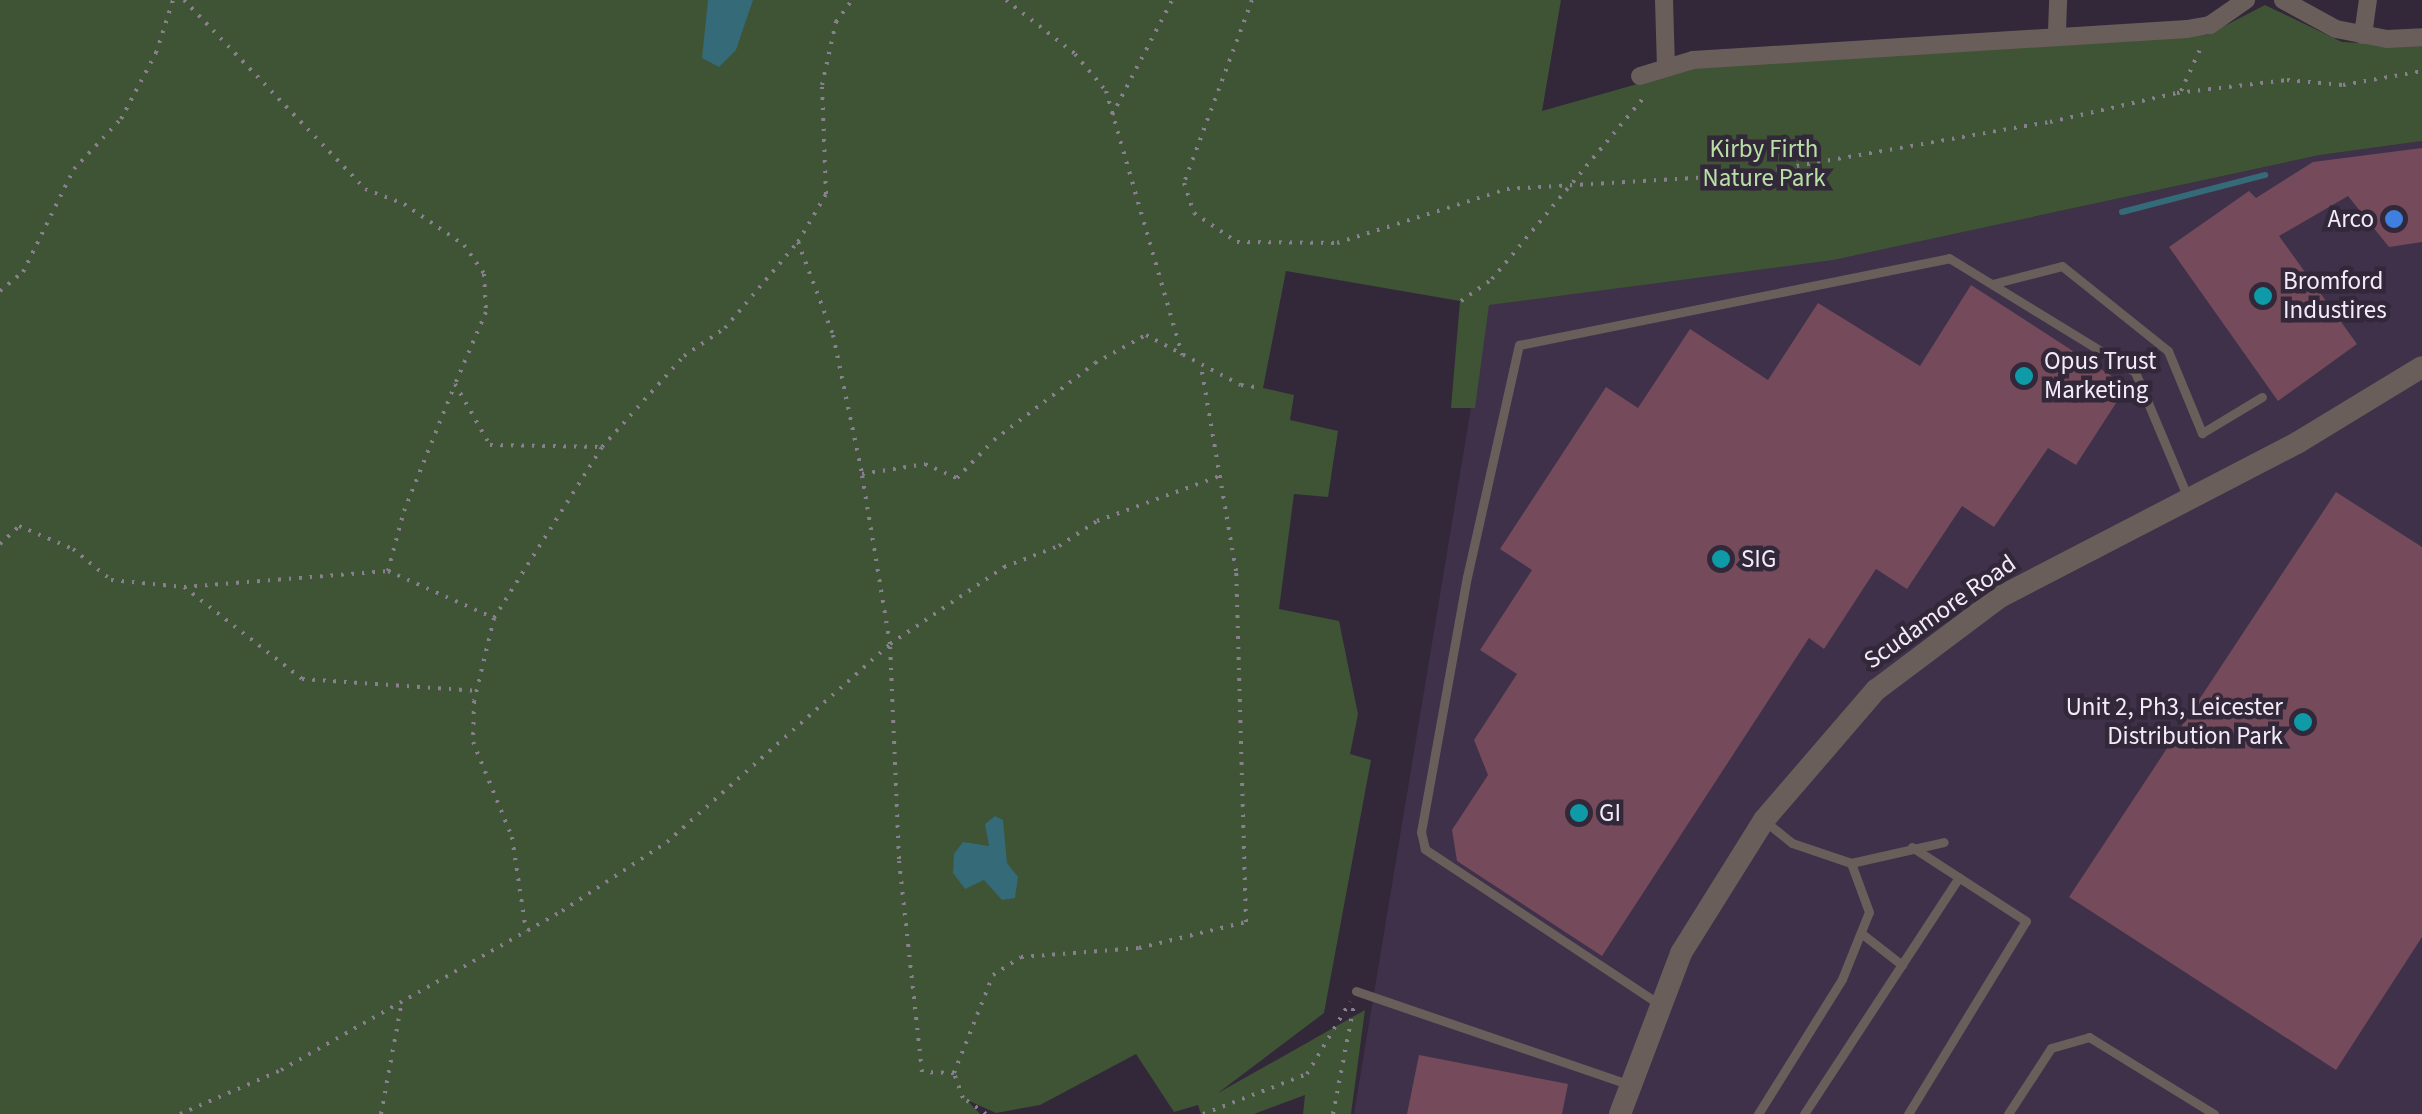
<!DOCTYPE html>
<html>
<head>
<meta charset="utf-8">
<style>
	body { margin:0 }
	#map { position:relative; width:2422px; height:1114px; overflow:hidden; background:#32283a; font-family:"Source Sans 3",sans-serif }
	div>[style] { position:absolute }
	.built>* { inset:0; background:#3e3149 }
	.green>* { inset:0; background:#3f5335 }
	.water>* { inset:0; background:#356a78 }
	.stream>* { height:6px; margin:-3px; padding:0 3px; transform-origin:3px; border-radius:3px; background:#356a78 }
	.building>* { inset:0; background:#754b5b }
	.path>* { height:4px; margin-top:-2px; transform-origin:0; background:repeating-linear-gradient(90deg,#88808f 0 2.5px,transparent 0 10.5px) }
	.service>* { height:9px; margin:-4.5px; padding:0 4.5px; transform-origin:4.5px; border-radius:4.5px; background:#695e5a }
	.minor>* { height:18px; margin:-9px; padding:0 9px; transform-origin:9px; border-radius:9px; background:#695e5a }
	.tertiary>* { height:22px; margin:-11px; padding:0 11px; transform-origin:11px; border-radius:11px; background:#695e5a }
	.dots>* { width:28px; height:28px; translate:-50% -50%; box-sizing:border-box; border:5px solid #32283a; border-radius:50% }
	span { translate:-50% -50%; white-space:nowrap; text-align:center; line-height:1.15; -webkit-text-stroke:9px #32283a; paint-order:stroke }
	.park-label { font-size:25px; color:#b9e0a4 }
	.poi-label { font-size:25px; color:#f3ecf8 }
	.right { translate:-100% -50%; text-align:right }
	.left { translate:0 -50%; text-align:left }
	.street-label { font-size:25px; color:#f3ecf8 }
</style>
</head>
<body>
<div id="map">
	<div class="built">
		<div style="clip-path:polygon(2422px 141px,2422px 1114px,1354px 1114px,1488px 305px,1893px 247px,2320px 155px)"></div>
	</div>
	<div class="green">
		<div style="clip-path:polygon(0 0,1561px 0,1542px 111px,1694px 68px,2207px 35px,2265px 5px,2342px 42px,2422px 46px,2422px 141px,2320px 155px,1833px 260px,1489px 305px,1475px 408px,1451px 408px,1460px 301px,1286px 271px,1263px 388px,1294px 395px,1290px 420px,1338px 431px,1328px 497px,1294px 494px,1279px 609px,1339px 621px,1358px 714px,1350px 754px,1371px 760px,1324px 1013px,1218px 1093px,1365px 1010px,1351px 1114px,1303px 1114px,1305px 1095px,1254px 1114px,1201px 1114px,1198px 1105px,1174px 1112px,1136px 1054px,1040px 1105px,996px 1113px,967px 1100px,980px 1114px,0 1114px)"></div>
	</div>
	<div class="water">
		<div style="clip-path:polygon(708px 0,753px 0,736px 50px,719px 67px,702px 58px)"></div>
		<div style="clip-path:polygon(995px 816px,1003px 820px,1007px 863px,1018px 877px,1015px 898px,1002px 900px,984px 880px,965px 889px,953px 873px,954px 854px,963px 842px,989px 846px,985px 824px)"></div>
	</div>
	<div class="stream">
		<div style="left:2122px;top:212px;width:148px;rotate:-14.5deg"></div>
	</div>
	<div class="building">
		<div style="clip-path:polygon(2422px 148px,2422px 242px,2389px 247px,2348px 196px,2279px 236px,2357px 344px,2278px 401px,2169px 247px,2249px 191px,2256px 198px,2313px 162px)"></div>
		<div style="clip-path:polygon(1971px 285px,2127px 386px,2076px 465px,2048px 448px,1994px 527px,1962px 506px,1907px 589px,1876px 569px,1824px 649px,1809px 638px,1602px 956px,1457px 861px,1452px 830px,1488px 775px,1474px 740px,1517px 674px,1480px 650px,1532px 570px,1500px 549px,1606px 387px,1638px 408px,1690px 329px,1768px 380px,1818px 303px,1920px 366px)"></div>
		<div style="clip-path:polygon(2336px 492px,2422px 547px,2422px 937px,2336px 1070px,2069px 897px)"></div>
		<div style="clip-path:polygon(1419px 1055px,1568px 1084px,1562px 1114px,1407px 1114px)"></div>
	</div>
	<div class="path">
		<div style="left:184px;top:0;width:262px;rotate:46.2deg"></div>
		<div style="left:365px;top:189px;width:42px;rotate:21deg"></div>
		<div style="left:404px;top:204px;width:73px;rotate:34.3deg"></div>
		<div style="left:464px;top:245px;width:35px;rotate:55deg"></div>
		<div style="left:484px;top:274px;width:38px;rotate:87deg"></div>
		<div style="left:486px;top:312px;width:78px;rotate:113.3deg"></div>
		<div style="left:455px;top:384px;width:70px;rotate:60.2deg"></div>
		<div style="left:490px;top:445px;width:112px;rotate:1deg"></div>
		<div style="left:602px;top:447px;width:122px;rotate:-48deg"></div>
		<div style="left:684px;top:356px;width:50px;rotate:-34.3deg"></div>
		<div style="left:725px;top:328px;width:113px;rotate:-49.7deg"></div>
		<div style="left:798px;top:242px;width:99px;rotate:69.4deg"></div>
		<div style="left:833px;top:335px;width:142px;rotate:78.2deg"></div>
		<div style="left:862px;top:474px;width:64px;rotate:-9deg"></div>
		<div style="left:925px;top:464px;width:35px;rotate:24deg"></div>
		<div style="left:957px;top:478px;width:53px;rotate:-45.8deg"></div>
		<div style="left:994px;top:440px;width:127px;rotate:-37.3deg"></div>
		<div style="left:1095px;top:363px;width:58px;rotate:-28.8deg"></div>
		<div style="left:1146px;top:335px;width:107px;rotate:27.8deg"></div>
		<div style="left:1241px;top:385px;width:21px;rotate:8deg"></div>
		<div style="left:1006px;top:0;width:88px;rotate:38deg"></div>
		<div style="left:1075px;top:54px;width:48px;rotate:50deg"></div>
		<div style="left:1106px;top:91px;width:275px;rotate:73.9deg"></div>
		<div style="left:1252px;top:0;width:195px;rotate:110.4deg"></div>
		<div style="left:1184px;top:183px;width:32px;rotate:72deg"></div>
		<div style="left:1194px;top:213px;width:52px;rotate:34deg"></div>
		<div style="left:1237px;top:242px;width:100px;rotate:0.6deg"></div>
		<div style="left:1337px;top:243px;width:178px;rotate:-17.6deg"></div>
		<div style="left:1507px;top:189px;width:238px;rotate:-3.4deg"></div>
		<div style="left:1745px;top:175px;width:310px;rotate:-9.9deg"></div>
		<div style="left:2050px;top:122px;width:130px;rotate:-12.9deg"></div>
		<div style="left:2177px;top:93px;width:111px;rotate:-6.7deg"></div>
		<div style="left:2287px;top:80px;width:56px;rotate:5.1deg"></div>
		<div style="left:2343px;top:85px;width:80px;rotate:-10deg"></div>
		<div style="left:2181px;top:91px;width:51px;rotate:-65.5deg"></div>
		<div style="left:1112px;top:115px;width:130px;rotate:-62.4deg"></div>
		<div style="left:798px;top:242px;width:56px;rotate:-59.7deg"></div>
		<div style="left:826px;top:194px;width:109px;rotate:-92.1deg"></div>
		<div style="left:822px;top:85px;width:65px;rotate:-77.5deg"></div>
		<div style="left:836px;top:22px;width:27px;rotate:-54deg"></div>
		<div style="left:0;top:291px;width:30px;rotate:-40deg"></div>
		<div style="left:23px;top:272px;width:115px;rotate:-63.7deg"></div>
		<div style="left:74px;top:169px;width:69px;rotate:-46.8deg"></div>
		<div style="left:121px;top:119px;width:75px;rotate:-62.1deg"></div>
		<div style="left:156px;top:53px;width:56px;rotate:-72.2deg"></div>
		<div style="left:1461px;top:301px;width:38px;rotate:-35deg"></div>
		<div style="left:1492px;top:279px;width:240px;rotate:-50.1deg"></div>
		<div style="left:0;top:544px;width:26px;rotate:-43deg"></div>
		<div style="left:19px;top:526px;width:59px;rotate:23.1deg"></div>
		<div style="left:73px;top:549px;width:49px;rotate:39.2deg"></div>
		<div style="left:111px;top:580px;width:73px;rotate:5.5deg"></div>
		<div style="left:184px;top:587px;width:205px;rotate:-4.5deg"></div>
		<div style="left:388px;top:571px;width:116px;rotate:23.9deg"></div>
		<div style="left:494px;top:618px;width:202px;rotate:-57.7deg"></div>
		<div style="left:388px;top:571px;width:62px;rotate:-75.1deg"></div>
		<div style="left:404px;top:511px;width:137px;rotate:-68.1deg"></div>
		<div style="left:184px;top:587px;width:150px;rotate:37.9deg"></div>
		<div style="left:302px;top:679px;width:174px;rotate:3.9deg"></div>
		<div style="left:494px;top:618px;width:85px;rotate:103.5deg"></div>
		<div style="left:474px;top:701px;width:41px;rotate:91.4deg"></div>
		<div style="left:473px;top:742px;width:103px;rotate:67.7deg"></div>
		<div style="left:512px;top:837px;width:95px;rotate:81.5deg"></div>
		<div style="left:954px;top:1073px;width:32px;rotate:-178deg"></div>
		<div style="left:922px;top:1072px;width:214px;rotate:-96.2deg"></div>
		<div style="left:899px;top:859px;width:215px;rotate:-92.4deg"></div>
		<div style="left:890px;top:644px;width:138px;rotate:-34deg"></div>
		<div style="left:1004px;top:567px;width:59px;rotate:-20.9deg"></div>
		<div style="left:1059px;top:546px;width:45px;rotate:-33.3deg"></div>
		<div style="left:1097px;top:521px;width:131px;rotate:-20.1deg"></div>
		<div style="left:180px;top:1114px;width:110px;rotate:-23.5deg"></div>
		<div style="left:281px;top:1070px;width:323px;rotate:-29.5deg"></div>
		<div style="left:562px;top:911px;width:126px;rotate:-33.3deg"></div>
		<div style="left:667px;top:842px;width:298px;rotate:-41.6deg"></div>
		<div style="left:890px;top:644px;width:172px;rotate:-99.4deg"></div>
		<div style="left:381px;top:1114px;width:115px;rotate:-79.5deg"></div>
		<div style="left:986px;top:1114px;width:28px;rotate:-145deg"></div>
		<div style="left:963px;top:1098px;width:27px;rotate:-110deg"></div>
		<div style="left:954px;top:1073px;width:105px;rotate:-68.3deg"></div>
		<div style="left:993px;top:975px;width:33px;rotate:-33deg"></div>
		<div style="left:1021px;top:957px;width:118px;rotate:-4.4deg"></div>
		<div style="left:1139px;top:948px;width:110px;rotate:-13.7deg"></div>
		<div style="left:1246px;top:922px;width:351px;rotate:-91.6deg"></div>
		<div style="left:1236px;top:571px;width:207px;rotate:-99.7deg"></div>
		<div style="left:1203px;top:1114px;width:111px;rotate:-21deg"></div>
		<div style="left:1307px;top:1074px;width:84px;rotate:-59.2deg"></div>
		<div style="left:1333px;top:1114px;width:111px;rotate:-79.1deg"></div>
	</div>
	<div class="service">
		<div style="left:1992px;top:284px;width:72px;rotate:-14.4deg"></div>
		<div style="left:2062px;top:266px;width:136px;rotate:38.7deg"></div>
		<div style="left:2168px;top:351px;width:89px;rotate:67.5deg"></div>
		<div style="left:2202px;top:433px;width:70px;rotate:-31deg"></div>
		<div style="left:1766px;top:822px;width:33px;rotate:39deg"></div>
		<div style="left:1792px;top:843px;width:62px;rotate:18.7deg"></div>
		<div style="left:1851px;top:863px;width:95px;rotate:-12.7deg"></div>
		<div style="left:1861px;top:933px;width:52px;rotate:38deg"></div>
		<div style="left:1356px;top:991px;width:287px;rotate:18.9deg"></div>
		<div style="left:1659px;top:1004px;width:281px;rotate:-146.5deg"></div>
		<div style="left:1425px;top:849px;width:17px;rotate:-103deg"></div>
		<div style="left:1421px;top:832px;width:259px;rotate:-79.8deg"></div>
		<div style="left:1467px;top:577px;width:238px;rotate:-77.4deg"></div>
		<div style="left:1519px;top:345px;width:439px;rotate:-11.4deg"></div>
		<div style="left:1949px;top:258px;width:218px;rotate:31.5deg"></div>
		<div style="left:2135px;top:372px;width:134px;rotate:67.2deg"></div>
		<div style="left:1758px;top:1114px;width:159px;rotate:-58.1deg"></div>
		<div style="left:1842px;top:979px;width:72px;rotate:-68.1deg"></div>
		<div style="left:1869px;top:912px;width:52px;rotate:-110.2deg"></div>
		<div style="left:1804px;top:1114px;width:283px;rotate:-56.8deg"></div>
		<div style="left:1908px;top:1114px;width:226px;rotate:-58.6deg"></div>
		<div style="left:2026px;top:921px;width:136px;rotate:-147deg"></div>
		<div style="left:2008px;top:1114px;width:79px;rotate:-56.9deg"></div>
		<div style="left:2051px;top:1048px;width:40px;rotate:-16deg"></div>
		<div style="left:2089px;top:1037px;width:147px;rotate:31.6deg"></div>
	</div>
	<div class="minor">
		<div style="left:1664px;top:0;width:67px;rotate:88.3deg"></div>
		<div style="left:2283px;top:0;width:60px;rotate:28.7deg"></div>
		<div style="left:2336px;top:29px;width:52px;rotate:11.1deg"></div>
		<div style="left:2387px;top:39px;width:35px;rotate:-3deg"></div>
		<div style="left:2057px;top:32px;width:32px;rotate:-88deg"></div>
		<div style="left:2363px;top:35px;width:35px;rotate:-82deg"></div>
		<div style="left:1640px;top:76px;width:55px;rotate:-16.8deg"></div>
		<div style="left:1693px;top:60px;width:495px;rotate:-3.6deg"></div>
		<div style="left:2187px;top:29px;width:23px;rotate:-10deg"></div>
		<div style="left:2210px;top:25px;width:44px;rotate:-34.8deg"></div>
	</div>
	<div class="tertiary">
		<div style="left:1620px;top:1114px;width:172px;rotate:-69.2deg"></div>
		<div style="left:1681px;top:953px;width:157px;rotate:-58deg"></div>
		<div style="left:1764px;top:820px;width:172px;rotate:-49.3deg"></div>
		<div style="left:1876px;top:690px;width:155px;rotate:-36.9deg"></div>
		<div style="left:2000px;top:597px;width:335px;rotate:-27.4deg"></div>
		<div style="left:2297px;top:443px;width:146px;rotate:-31.3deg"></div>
	</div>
	<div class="dots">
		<div style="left:2394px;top:219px;background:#3f7fe0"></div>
		<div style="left:2263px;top:296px;background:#0f9aa8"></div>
		<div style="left:2024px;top:376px;background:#0f9aa8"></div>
		<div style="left:1721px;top:559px;background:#0f9aa8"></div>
		<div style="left:2303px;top:722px;background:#0f9aa8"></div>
		<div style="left:1579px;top:813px;background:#0f9aa8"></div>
	</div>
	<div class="park-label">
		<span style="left:1764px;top:164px">Kirby Firth<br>Nature Park</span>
	</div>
	<div class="poi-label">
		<span class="right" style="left:2374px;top:219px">Arco</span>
		<span class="left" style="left:2283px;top:296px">Bromford<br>Industires</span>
		<span class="left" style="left:2044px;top:376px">Opus Trust<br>Marketing</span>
		<span class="left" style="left:1741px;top:559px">SIG</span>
		<span class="right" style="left:2283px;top:722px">Unit 2, Ph3, Leicester<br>Distribution Park</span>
		<span class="left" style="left:1599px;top:813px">GI</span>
	</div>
	<div class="street-label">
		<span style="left:1940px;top:612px;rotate:-35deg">Scudamore Road</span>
	</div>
</div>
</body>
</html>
